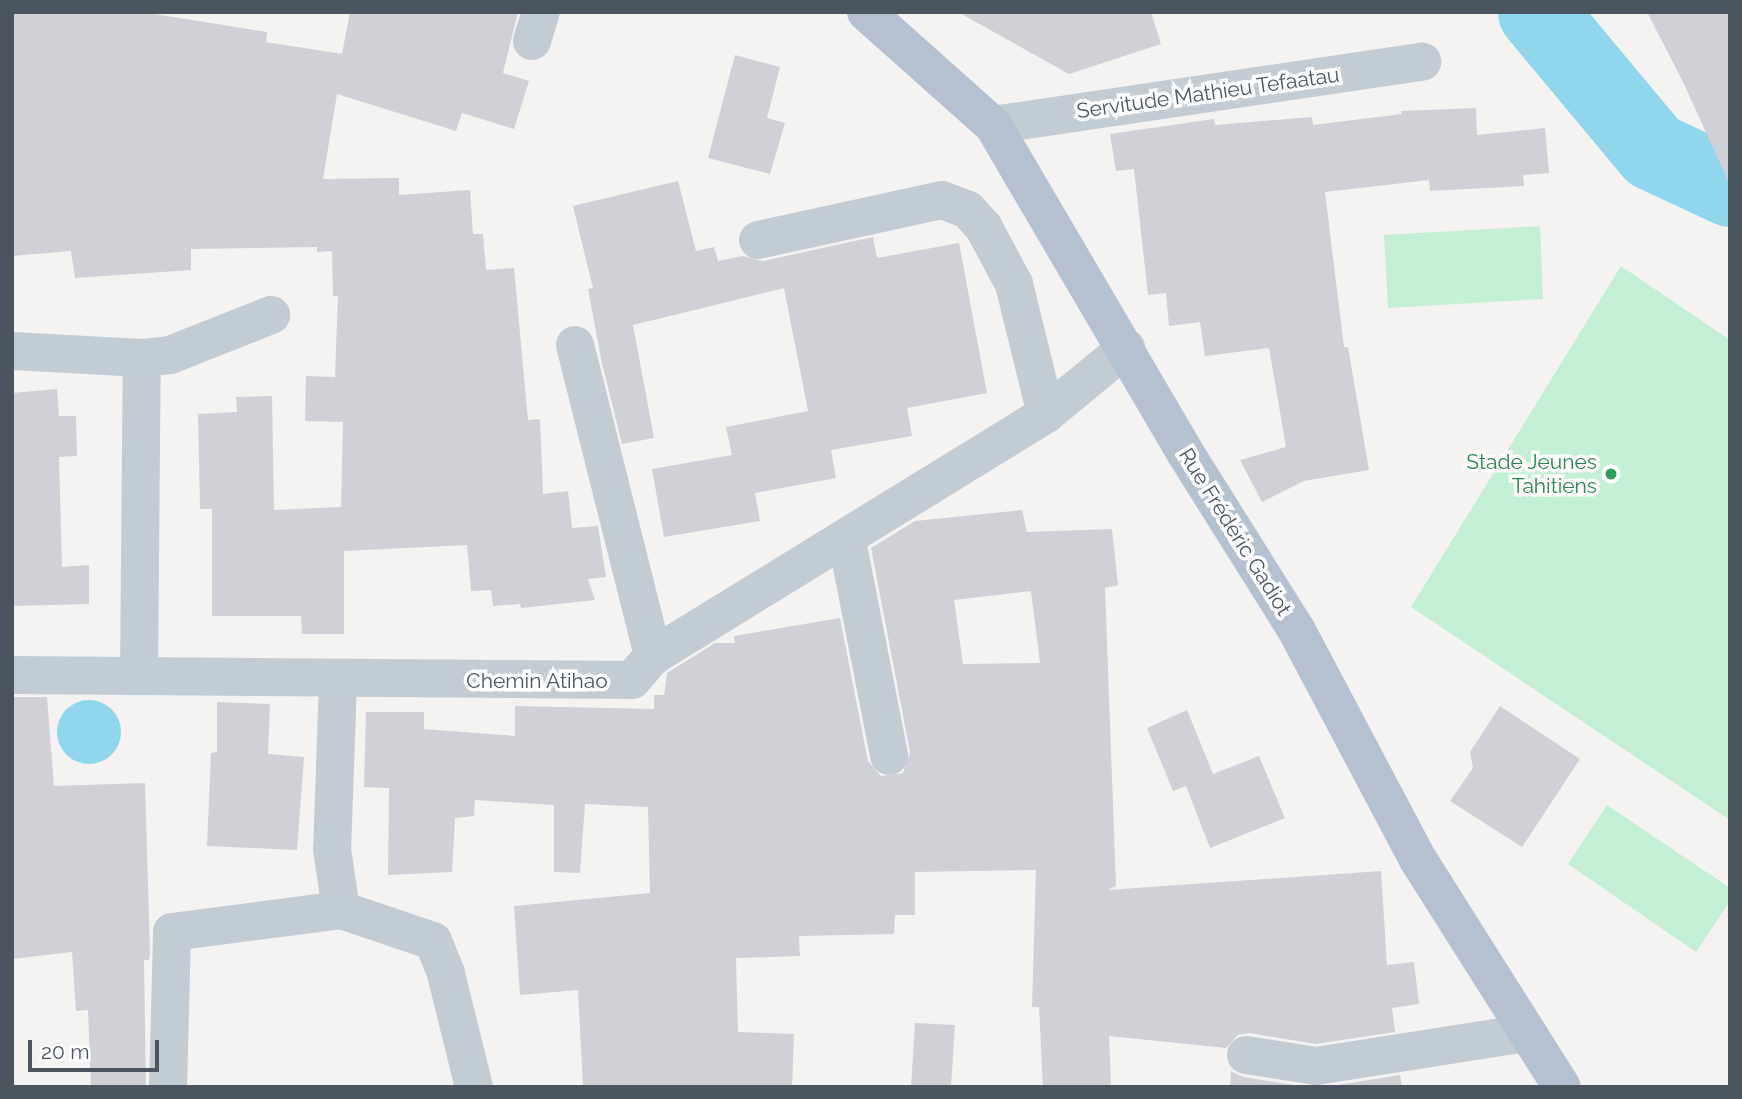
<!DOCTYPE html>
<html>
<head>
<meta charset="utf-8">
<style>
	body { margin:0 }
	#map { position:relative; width:1742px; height:1099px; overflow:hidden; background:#f5f2f2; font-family:Raleway,sans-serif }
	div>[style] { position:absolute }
	.green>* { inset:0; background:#c3f0d5 }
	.water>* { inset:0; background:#90d7ed }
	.round { border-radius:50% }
	.river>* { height:79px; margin:-39.5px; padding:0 39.5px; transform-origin:39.5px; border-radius:39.5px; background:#90d7ed }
	.building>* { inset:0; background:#cfd1d6 }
	.minor>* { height:38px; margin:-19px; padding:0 19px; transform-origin:19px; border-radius:19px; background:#c4ccd3 }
	.major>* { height:38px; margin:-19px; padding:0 19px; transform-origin:19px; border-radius:19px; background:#b3c1d0 }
	.dots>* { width:19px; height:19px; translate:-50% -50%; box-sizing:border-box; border:4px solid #fff; border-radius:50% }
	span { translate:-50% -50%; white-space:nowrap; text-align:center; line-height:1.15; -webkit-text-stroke:7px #fff; paint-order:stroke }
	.street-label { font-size:21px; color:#4a5560 }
	.leisure-label { font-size:21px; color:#27864d }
	.right { translate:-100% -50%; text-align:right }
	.frame { position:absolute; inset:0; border:14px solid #4a5560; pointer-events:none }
	.scale { position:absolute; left:28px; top:1040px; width:131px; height:32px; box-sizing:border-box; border:4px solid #4a5560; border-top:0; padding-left:9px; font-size:21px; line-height:24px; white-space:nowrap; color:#4a5560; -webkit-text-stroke:5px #fff; paint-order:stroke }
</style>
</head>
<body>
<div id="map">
	<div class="green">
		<div style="clip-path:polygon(1540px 226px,1543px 299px,1388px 308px,1384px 235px)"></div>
		<div style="clip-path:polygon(1621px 266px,1730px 340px,1730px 820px,1411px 607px)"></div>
		<div style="clip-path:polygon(1607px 805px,1730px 888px,1730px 901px,1696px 952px,1568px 864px)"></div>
	</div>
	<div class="water">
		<div class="round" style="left:57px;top:700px;width:64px;height:64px"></div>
	</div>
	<div class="river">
		<div style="left:1537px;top:12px;width:181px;rotate:50.2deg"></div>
		<div style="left:1653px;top:151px;width:85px;rotate:25.1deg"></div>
	</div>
	<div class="building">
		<div style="clip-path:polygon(12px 12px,142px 12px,267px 32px,266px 42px,342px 54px,350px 12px,518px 12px,503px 73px,529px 81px,514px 129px,462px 113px,456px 131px,337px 94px,323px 179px,399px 178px,399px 195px,470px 190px,473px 234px,483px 234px,486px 270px,514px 268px,528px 420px,540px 419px,543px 494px,568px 491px,572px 528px,598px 526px,606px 577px,588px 579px,595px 600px,521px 608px,520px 604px,493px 606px,491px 590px,471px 591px,467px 545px,344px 551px,344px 634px,302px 634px,301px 616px,212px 616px,212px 509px,200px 509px,198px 414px,237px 412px,236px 397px,272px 396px,274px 510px,341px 507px,343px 422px,305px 421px,306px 376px,335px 377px,338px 296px,333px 296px,332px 251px,317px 252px,317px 247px,191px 249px,191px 270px,75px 278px,71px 251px,12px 256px)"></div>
		<div style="clip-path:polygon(958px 12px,1151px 12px,1161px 44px,1069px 74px)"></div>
		<div style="clip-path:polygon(1647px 12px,1730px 12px,1730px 185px,1683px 82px)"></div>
		<div style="clip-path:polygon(735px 55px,780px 67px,767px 118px,785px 123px,770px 174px,708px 158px)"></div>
		<div style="clip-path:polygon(1476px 108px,1477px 135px,1545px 128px,1549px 173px,1523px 175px,1524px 186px,1430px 191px,1429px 180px,1325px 192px,1344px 347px,1348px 347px,1369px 470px,1304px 481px,1262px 502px,1240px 460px,1286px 447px,1269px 348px,1205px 356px,1200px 322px,1169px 326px,1166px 293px,1148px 295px,1134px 169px,1116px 171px,1110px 134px,1214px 119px,1215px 125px,1312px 117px,1313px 125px,1402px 114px,1401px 111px)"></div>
		<div style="clip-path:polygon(678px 181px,696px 251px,714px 247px,718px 261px,743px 256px,763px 261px,873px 237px,877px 258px,959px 243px,987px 393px,907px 408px,912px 436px,831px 450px,836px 478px,755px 493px,760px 521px,664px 537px,652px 469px,732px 455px,726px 427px,808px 411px,784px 288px,633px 325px,654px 438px,622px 444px,601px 359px,588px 289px,593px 288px,573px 206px)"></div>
		<div style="clip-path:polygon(57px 389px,59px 416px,76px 416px,77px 456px,59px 457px,62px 567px,89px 565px,89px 604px,12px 606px,12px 393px)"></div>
		<div style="clip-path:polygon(evenodd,1022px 510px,1027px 532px,1112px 529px,1118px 585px,1105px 588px,1116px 886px,1107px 890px,1381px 871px,1387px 965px,1414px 962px,1419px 1004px,1392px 1008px,1395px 1032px,1316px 1044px,1249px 1033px,1238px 1035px,1226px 1048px,1109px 1036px,1111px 1087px,1043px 1087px,1039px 1007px,1032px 1007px,1036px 870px,915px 872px,915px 915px,895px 915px,894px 934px,799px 936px,800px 956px,736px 958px,738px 1032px,794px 1034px,792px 1087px,583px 1087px,578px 990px,520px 995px,514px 906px,650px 893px,648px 807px,585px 804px,580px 873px,554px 872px,554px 805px,475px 800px,474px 816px,455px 818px,452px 872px,388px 875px,389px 788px,364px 787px,366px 712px,424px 712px,424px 729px,515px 736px,515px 706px,654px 709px,654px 695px,664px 695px,667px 673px,715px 643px,735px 643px,734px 636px,840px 618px,868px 761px,881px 776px,903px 773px,910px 752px,871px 548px,915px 521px,1022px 510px,1031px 591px,1040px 663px,963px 664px,954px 600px,1031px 591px)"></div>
		<div style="clip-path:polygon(12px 697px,47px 697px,54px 786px,145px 783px,150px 953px,149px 960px,144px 960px,146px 1087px,91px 1087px,88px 1010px,76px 1011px,72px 952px,12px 959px)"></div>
		<div style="clip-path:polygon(217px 702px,270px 704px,268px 754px,304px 757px,297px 850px,207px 846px,211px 753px,217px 752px)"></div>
		<div style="clip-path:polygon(1500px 706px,1580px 759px,1522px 847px,1450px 801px,1473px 768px,1470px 752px)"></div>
		<div style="clip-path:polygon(1187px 710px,1213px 774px,1259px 756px,1285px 818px,1210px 848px,1186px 786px,1173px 791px,1147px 728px)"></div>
		<div style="clip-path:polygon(915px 1023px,955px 1025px,951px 1087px,911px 1087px)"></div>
		<div style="clip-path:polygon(1231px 1071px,1243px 1077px,1307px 1087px,1230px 1087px)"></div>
		<div style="clip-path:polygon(1400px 1075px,1402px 1087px,1325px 1087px)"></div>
	</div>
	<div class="minor">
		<div style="left:532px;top:41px;width:30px;rotate:-73deg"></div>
		<div style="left:993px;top:125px;width:434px;rotate:-8.4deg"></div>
		<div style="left:758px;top:240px;width:188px;rotate:-12.3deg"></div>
		<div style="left:942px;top:200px;width:28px;rotate:21deg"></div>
		<div style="left:968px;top:210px;width:24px;rotate:48deg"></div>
		<div style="left:984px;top:228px;width:64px;rotate:61.8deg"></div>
		<div style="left:1014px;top:284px;width:134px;rotate:76.2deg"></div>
		<div style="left:575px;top:345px;width:321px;rotate:75.9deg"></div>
		<div style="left:12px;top:351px;width:130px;rotate:3.1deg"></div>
		<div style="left:142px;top:358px;width:28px;rotate:-6deg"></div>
		<div style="left:170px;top:355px;width:109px;rotate:-21.6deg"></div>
		<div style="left:847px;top:541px;width:219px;rotate:78.9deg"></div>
		<div style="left:12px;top:675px;width:620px;rotate:0.46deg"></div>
		<div style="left:632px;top:680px;width:32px;rotate:-49deg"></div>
		<div style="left:653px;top:656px;width:462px;rotate:-31.6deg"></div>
		<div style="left:1046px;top:414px;width:104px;rotate:-39.5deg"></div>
		<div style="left:139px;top:676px;width:318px;rotate:-89.5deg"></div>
		<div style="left:338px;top:681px;width:168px;rotate:92deg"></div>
		<div style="left:332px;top:849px;width:62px;rotate:81.6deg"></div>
		<div style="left:341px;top:910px;width:97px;rotate:18.6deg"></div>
		<div style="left:433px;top:941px;width:35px;rotate:68deg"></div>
		<div style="left:446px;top:974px;width:116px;rotate:76.1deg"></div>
		<div style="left:1246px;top:1055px;width:71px;rotate:8.9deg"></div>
		<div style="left:1316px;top:1066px;width:213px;rotate:-8.9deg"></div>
		<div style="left:168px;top:1087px;width:155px;rotate:-88.5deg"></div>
		<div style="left:172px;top:932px;width:170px;rotate:-7.4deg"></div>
	</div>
	<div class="major">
		<div style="left:866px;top:12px;width:170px;rotate:41.7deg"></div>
		<div style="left:993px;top:125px;width:381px;rotate:59.6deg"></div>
		<div style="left:1186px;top:454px;width:209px;rotate:57.9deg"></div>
		<div style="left:1297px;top:631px;width:260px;rotate:62.1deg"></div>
		<div style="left:1419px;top:861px;width:267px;rotate:57.7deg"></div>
	</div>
	<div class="dots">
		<div style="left:1611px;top:474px;background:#2e9e5b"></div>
	</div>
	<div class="street-label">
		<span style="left:1208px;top:93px;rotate:-8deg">Servitude Mathieu Tefaatau</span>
		<span style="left:1235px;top:532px;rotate:58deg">Rue Frédéric Gadiot</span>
		<span style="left:537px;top:681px">Chemin Atihao</span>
	</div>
	<div class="leisure-label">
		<span class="right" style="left:1597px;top:474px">Stade Jeunes<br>Tahitiens</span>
	</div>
	<div class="frame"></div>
	<div class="scale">20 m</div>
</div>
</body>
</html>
